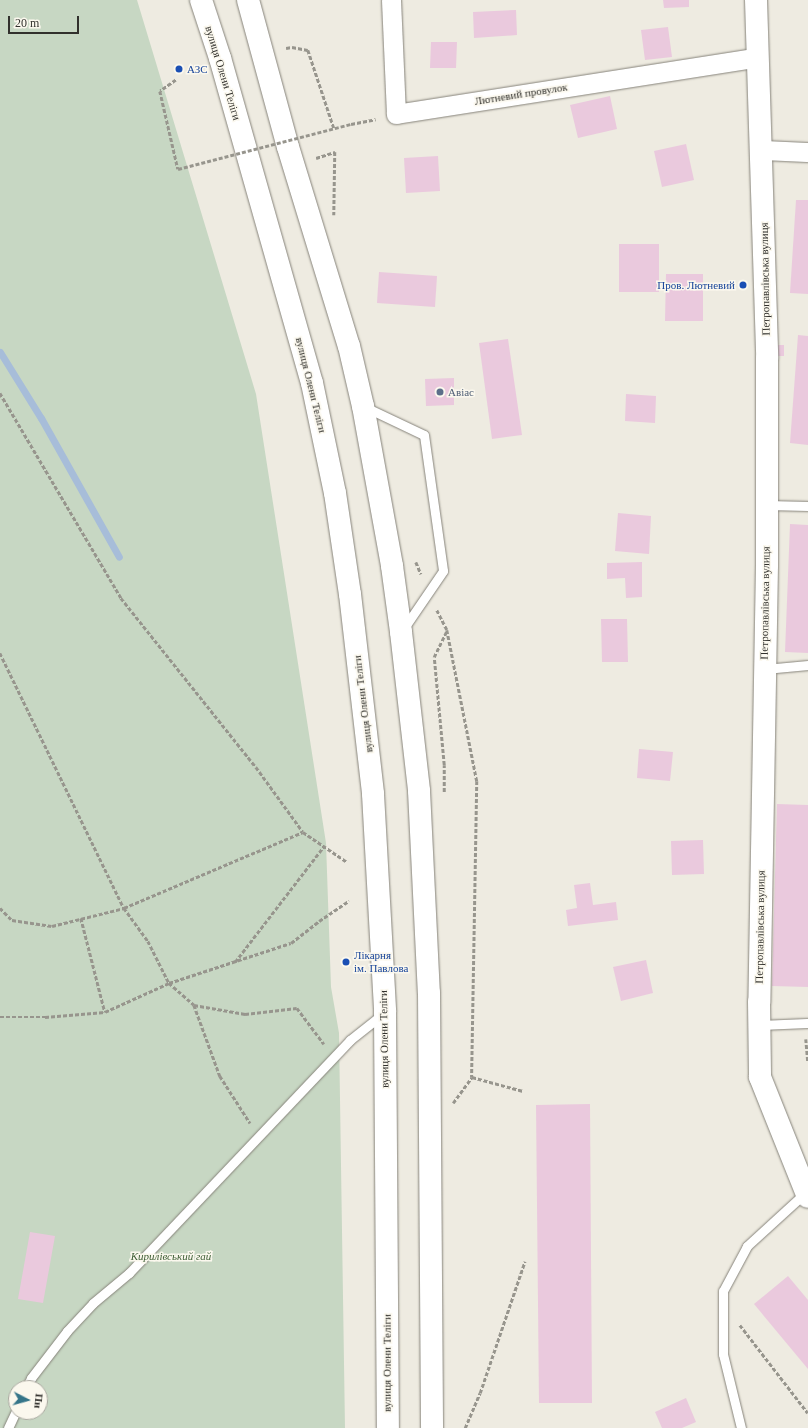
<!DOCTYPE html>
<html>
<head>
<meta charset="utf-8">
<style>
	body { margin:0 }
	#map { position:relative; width:808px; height:1428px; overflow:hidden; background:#eeebe1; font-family:Georgia,serif }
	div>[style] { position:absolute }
	.green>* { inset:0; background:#c7d7c3 }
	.stream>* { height:7px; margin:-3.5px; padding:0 3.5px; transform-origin:3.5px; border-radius:3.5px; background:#a7bdd9 }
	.building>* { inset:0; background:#eac9dd }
	.path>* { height:2.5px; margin-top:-1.25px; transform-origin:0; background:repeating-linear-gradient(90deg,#97958d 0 4px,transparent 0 6px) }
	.roads { filter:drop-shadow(0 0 1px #86837a) drop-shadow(0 0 1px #86837a) }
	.lane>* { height:9px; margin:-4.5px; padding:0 4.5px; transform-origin:4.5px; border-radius:4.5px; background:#fff }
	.street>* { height:19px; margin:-9.5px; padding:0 9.5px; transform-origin:9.5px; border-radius:9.5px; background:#fff }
	.secondary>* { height:22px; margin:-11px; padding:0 11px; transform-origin:11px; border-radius:11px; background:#fff }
	.primary>* { height:22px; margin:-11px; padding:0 11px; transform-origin:11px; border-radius:11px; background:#fff }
	.path-bridge>* { height:2.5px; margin-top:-1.25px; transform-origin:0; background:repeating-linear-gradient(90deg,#97958d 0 4px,transparent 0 6px) }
	.dots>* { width:11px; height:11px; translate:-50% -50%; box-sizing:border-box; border:2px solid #fbf8ee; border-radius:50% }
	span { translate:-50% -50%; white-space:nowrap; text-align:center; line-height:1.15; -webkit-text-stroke:3px #fbf8ee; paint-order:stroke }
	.transit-label { font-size:11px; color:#164399 }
	.left { translate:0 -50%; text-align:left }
	.right { translate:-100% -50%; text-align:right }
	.street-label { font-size:11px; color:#31302c }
	.service-label { font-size:11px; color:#4e5e75 }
	.park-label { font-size:11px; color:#3c5d33; font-style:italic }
	.north { position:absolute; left:8px; top:1380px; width:40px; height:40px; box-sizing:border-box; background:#fbf8ee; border:1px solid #aaa8a0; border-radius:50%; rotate:96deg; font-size:11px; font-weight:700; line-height:16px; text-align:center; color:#31302c }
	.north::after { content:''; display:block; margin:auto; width:14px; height:18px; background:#357589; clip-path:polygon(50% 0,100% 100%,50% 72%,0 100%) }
	.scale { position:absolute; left:8px; top:16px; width:71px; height:18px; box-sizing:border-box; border:2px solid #31302c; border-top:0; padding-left:5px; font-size:12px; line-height:14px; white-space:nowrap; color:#31302c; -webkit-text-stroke:3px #fbf8ee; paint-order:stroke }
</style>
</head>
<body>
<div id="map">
	<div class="green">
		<div style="clip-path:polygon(evenodd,0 0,137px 0,256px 394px,326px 843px,331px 987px,339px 1033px,345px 1428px,0 1428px,0 0,16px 1388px,40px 1388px,40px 1412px,16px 1412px,16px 1388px)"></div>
	</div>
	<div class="stream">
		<div style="left:0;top:352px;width:78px;rotate:58.2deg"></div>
		<div style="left:41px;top:418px;width:159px;rotate:60.7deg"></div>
	</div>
	<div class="building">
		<div style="clip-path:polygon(663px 0,689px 0,689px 7px,664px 8px)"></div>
		<div style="clip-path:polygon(516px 10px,517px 35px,474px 38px,473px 12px)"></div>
		<div style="clip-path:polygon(668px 27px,672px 57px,645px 60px,641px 30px)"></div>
		<div style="clip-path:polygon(431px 42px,457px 42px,456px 68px,430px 68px)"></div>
		<div style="clip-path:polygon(610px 96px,617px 129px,578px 138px,570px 105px)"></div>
		<div style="clip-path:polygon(686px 144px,694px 180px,662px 187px,654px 151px)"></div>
		<div style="clip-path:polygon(438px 156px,440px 191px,406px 193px,404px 158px)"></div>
		<div style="clip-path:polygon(796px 200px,808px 200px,808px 294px,790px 293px)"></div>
		<div style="clip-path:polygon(619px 244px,659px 244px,659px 292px,619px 292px)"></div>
		<div style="clip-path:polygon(379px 272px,437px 276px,435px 307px,377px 303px)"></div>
		<div style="clip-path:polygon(666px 274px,703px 274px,703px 321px,665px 321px)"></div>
		<div style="clip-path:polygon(798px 335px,808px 336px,808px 445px,790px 443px)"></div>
		<div style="clip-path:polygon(508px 339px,522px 435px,492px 439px,479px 343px)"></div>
		<div style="clip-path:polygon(777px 345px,784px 345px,784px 356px,777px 356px)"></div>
		<div style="clip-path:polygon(454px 378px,454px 405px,426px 406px,425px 379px)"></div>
		<div style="clip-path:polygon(626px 394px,656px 396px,655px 423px,625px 421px)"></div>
		<div style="clip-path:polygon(618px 513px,651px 516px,649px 554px,615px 551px)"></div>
		<div style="clip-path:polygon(790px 524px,808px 525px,808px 653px,785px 652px)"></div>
		<div style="clip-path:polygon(642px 562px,642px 597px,626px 598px,625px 578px,607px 579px,607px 563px)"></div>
		<div style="clip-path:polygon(601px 619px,627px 619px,628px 662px,602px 662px)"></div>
		<div style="clip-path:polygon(639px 749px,673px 752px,670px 781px,637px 778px)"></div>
		<div style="clip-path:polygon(777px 804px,808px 805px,808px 987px,772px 986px)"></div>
		<div style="clip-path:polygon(703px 840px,704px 874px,672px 875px,671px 841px)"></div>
		<div style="clip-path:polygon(590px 883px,593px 905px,616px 902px,618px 920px,568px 926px,566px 910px,577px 908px,574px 885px)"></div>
		<div style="clip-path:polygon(646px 960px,653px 993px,621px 1001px,613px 967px)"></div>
		<div style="clip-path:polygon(590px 1104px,592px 1403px,539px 1403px,536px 1105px)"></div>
		<div style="clip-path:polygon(30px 1232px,55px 1236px,43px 1303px,18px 1299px)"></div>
		<div style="clip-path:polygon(788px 1276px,808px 1300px,808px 1369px,754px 1304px)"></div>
		<div style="clip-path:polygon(686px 1398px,696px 1422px,682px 1428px,662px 1428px,655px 1412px)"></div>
	</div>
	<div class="path">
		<div style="left:286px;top:48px;width:6px;rotate:-9deg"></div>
		<div style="left:292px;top:47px;width:16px;rotate:11deg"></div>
		<div style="left:308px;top:50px;width:82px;rotate:71.6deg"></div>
		<div style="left:176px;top:80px;width:19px;rotate:145deg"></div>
		<div style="left:160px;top:91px;width:80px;rotate:77deg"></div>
		<div style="left:351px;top:124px;width:25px;rotate:-11deg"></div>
		<div style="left:316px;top:158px;width:20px;rotate:-18deg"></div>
		<div style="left:335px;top:152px;width:63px;rotate:90.9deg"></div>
		<div style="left:0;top:393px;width:238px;rotate:59.4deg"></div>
		<div style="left:121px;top:598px;width:216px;rotate:51.4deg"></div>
		<div style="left:256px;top:767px;width:80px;rotate:54.1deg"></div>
		<div style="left:303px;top:832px;width:53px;rotate:34.3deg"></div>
		<div style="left:416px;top:562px;width:13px;rotate:67deg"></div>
		<div style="left:437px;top:610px;width:22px;rotate:63deg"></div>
		<div style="left:447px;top:630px;width:154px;rotate:78.8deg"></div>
		<div style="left:477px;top:781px;width:296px;rotate:91deg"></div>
		<div style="left:472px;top:1077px;width:53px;rotate:15.4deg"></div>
		<div style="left:0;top:653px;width:284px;rotate:64.1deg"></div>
		<div style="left:124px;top:908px;width:41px;rotate:54deg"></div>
		<div style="left:148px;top:941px;width:47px;rotate:63.4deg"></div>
		<div style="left:169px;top:983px;width:33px;rotate:41deg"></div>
		<div style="left:194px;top:1005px;width:52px;rotate:10deg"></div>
		<div style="left:245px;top:1014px;width:52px;rotate:-6.6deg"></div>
		<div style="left:297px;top:1008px;width:45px;rotate:53.1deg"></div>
		<div style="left:444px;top:792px;width:27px;rotate:-90deg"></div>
		<div style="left:444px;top:765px;width:108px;rotate:-95.3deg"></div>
		<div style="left:434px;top:657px;width:28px;rotate:-64deg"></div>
		<div style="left:0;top:908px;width:17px;rotate:45deg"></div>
		<div style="left:12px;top:920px;width:40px;rotate:8.5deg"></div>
		<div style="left:52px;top:926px;width:74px;rotate:-14deg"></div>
		<div style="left:124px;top:908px;width:194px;rotate:-23deg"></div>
		<div style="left:81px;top:918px;width:97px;rotate:75.7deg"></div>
		<div style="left:235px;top:962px;width:146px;rotate:-52.5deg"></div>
		<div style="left:194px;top:1005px;width:76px;rotate:69.9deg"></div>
		<div style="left:220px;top:1076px;width:56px;rotate:57.4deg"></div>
		<div style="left:0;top:1017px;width:45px"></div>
		<div style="left:45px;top:1017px;width:60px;rotate:-4.8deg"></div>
		<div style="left:105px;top:1012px;width:70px;rotate:-24.4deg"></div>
		<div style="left:169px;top:983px;width:128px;rotate:-18.2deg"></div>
		<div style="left:291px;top:943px;width:36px;rotate:-38deg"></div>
		<div style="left:319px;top:921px;width:36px;rotate:-34deg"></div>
		<div style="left:806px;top:1039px;width:23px;rotate:85deg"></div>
		<div style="left:453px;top:1103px;width:32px;rotate:-54deg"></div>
		<div style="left:740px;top:1325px;width:111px;rotate:52.3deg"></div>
		<div style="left:465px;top:1428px;width:38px;rotate:-67deg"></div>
		<div style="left:480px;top:1393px;width:139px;rotate:-71.2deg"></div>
	</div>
	<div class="roads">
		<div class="lane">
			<div style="left:365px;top:407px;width:65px;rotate:25.4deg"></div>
			<div style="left:424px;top:435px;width:137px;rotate:82deg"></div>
			<div style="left:443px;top:571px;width:69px;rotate:124.4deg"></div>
			<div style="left:767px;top:505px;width:41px;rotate:1.4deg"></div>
			<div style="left:765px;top:669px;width:43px;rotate:-5.3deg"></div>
			<div style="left:759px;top:1025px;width:49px;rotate:-2.3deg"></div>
			<div style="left:26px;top:1388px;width:11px;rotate:-63deg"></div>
			<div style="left:31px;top:1378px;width:59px;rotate:-52.5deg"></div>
			<div style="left:67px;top:1331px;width:38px;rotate:-47deg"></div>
			<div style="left:93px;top:1303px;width:47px;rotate:-39.8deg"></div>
			<div style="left:129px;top:1273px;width:321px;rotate:-46.5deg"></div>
			<div style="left:350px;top:1040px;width:43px;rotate:-38.5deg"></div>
			<div style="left:8px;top:1428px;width:19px;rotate:-65deg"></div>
			<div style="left:741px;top:1428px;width:76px;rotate:-103.7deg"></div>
			<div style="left:723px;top:1354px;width:63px;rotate:-90deg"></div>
			<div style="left:723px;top:1291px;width:51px;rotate:-61.9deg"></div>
			<div style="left:747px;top:1246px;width:79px;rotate:-42.4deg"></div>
		</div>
		<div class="street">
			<div style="left:391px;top:0;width:114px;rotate:87.5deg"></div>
			<div style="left:396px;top:114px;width:366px;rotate:-8.9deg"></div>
			<div style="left:762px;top:150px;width:46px;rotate:2.5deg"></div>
		</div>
		<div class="secondary">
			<div style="left:756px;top:0;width:358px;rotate:88.2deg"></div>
			<div style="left:767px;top:358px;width:207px;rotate:90deg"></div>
			<div style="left:767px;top:565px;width:437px;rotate:91deg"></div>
			<div style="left:759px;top:1002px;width:75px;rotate:89.2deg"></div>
			<div style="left:760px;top:1077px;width:129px;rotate:68.2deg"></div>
		</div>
		<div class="primary">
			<div style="left:201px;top:0;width:61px;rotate:71.9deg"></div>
			<div style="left:220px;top:58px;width:338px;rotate:74.2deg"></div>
			<div style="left:312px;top:383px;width:112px;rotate:78.2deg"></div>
			<div style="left:335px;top:493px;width:102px;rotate:81.6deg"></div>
			<div style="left:350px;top:594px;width:201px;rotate:83.4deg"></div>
			<div style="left:373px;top:794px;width:218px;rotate:86.8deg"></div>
			<div style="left:385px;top:1012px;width:416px;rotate:89.6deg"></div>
			<div style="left:248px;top:0;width:152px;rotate:74.8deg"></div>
			<div style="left:288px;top:147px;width:208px;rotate:73deg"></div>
			<div style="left:349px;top:346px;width:62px;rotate:76.9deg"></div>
			<div style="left:363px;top:406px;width:163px;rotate:79.7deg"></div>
			<div style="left:392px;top:566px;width:67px;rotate:82.2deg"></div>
			<div style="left:401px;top:632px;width:160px;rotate:83.5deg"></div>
			<div style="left:419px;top:791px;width:202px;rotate:87.2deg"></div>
			<div style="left:429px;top:993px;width:435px;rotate:89.6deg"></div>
		</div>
	</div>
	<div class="path-bridge">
		<div style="left:178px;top:169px;width:179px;rotate:-14.6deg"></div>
	</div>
	<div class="dots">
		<div style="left:179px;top:69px;background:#1a4fb4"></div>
		<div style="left:743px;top:285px;background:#1a4fb4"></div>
		<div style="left:440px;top:392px;background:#5c6f8a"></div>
		<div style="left:346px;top:962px;background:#1a4fb4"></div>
	</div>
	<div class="transit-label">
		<span class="left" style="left:187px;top:69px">АЗС</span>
		<span class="right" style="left:735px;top:285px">Пров. Лютневий</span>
		<span class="left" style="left:354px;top:962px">Лікарня<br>ім. Павлова</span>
	</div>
	<div class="street-label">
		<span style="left:223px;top:73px;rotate:73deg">вулиця Олени Теліги</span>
		<span style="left:521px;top:94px;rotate:-9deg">Лютневий провулок</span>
		<span style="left:765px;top:279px;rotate:-91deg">Петропавлівська вулиця</span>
		<span style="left:311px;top:385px;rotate:76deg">вулиця Олени Теліги</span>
		<span style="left:765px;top:603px;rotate:-89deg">Петропавлівська вулиця</span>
		<span style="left:363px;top:704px;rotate:-97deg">вулиця Олени Теліги</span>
		<span style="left:760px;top:927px;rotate:-89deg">Петропавлівська вулиця</span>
		<span style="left:384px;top:1039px;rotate:-91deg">вулиця Олени Теліги</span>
		<span style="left:387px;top:1363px;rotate:-90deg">вулиця Олени Теліги</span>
	</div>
	<div class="service-label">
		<span class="left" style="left:448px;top:392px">Авіас</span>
	</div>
	<div class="park-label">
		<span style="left:171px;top:1256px">Кирилівський гай</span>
	</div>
	<div class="north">Пн</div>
	<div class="scale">20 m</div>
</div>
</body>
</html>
